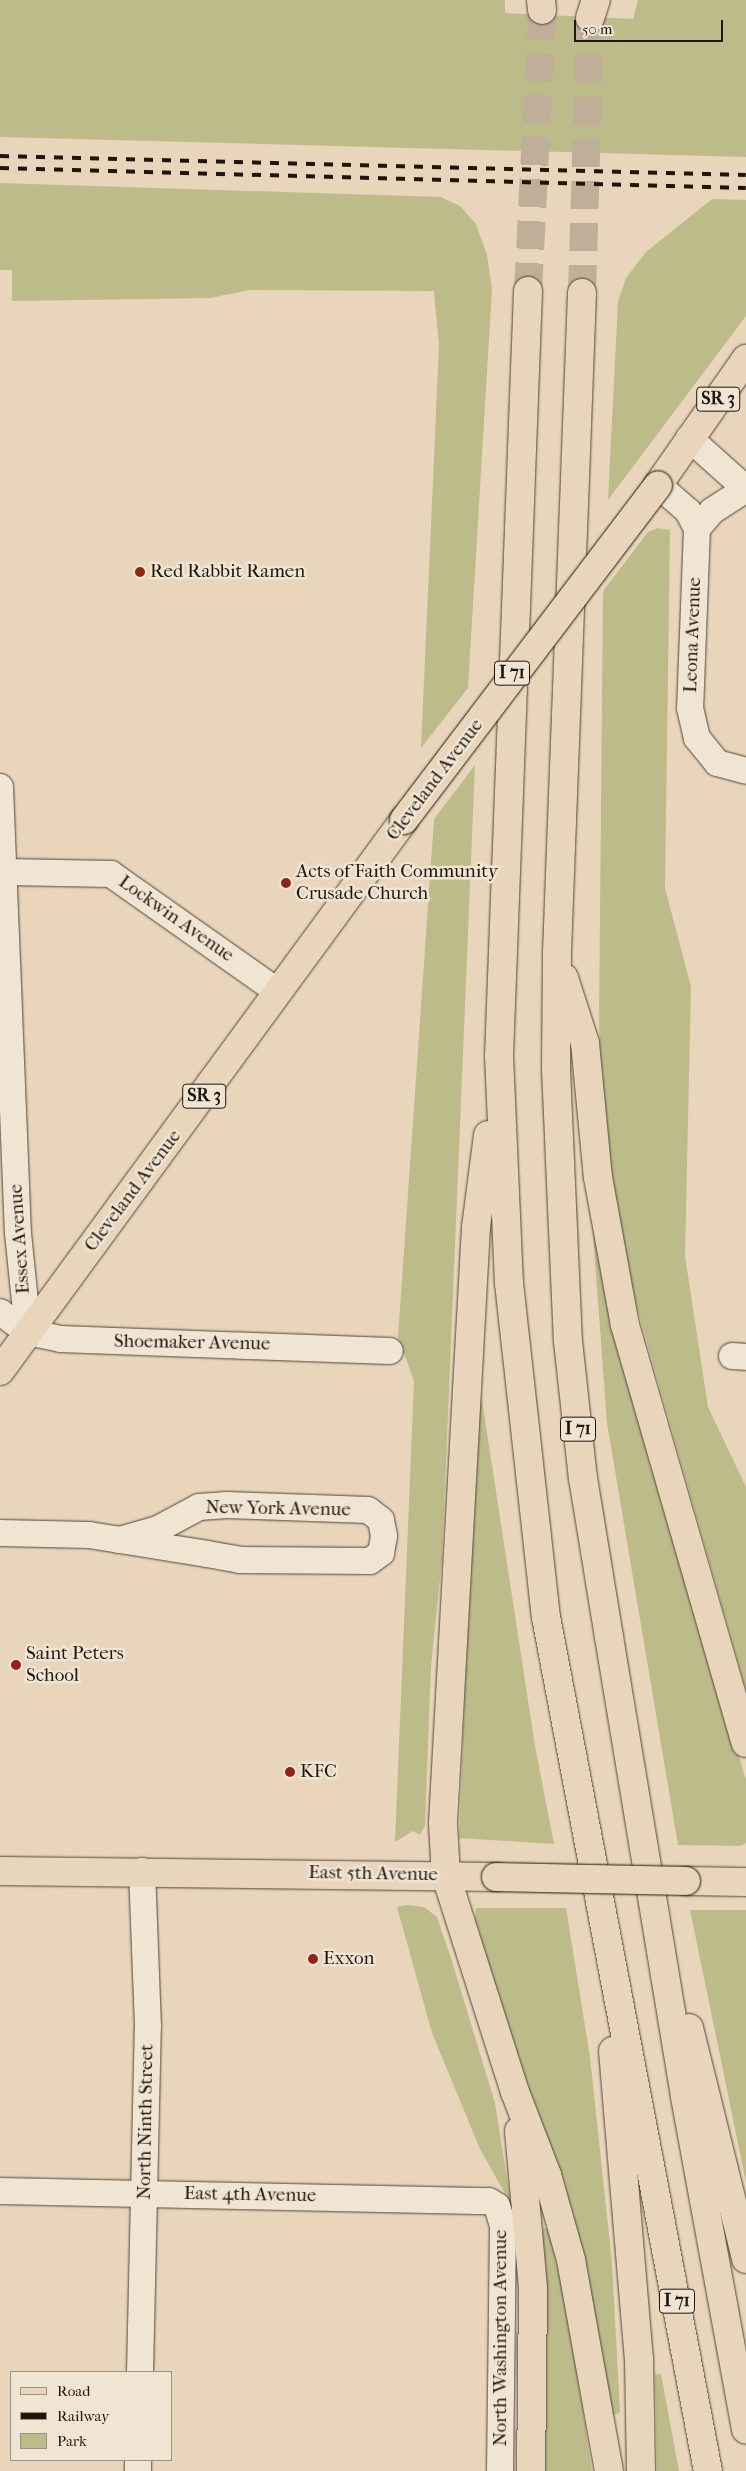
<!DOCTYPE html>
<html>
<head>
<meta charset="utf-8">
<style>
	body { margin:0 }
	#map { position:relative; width:746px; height:2471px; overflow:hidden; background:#e8d5bb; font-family:"IM FELL French Canon",serif }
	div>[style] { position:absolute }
	.green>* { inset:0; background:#bebb8b }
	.highway-tunnel>* { height:28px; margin-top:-14px; transform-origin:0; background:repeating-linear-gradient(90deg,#c0af98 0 28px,transparent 0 42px) }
	.roads { filter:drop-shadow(0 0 1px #504539) drop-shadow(0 0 1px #504539) }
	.minor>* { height:26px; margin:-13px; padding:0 13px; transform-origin:13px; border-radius:13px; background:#f0e4d3 }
	.major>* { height:28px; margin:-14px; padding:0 14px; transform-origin:14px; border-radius:14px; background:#e8d5bb }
	.highway>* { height:28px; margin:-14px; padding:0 14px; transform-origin:14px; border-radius:14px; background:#e8d5bb }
	.rail>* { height:4px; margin-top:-2px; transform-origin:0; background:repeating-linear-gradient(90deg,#1e150e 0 9px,transparent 0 18px) }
	.bridges { filter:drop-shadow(0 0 1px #1e150e) drop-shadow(0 0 1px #1e150e) }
	.major-bridge>* { height:28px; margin:-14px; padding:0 14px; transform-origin:14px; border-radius:14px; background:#e8d5bb }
	.dots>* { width:14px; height:14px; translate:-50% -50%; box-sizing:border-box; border:2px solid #f0e4d3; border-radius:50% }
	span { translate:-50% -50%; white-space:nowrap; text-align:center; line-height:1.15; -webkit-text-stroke:5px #f0e4d3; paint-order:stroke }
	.shield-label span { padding:1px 4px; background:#f0e4d3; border:1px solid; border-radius:4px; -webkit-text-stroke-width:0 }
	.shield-label { font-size:18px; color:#1e150e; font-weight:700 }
	.poi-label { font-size:19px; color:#1e150e }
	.left { translate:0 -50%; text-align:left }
	.street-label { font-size:19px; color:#1e150e }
	.legend { position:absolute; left:10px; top:2371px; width:162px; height:90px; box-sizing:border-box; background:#f0e4d3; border:1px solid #9c9184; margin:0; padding:6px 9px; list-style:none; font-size:15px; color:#1e150e }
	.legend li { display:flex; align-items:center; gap:10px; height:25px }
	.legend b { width:25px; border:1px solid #9c9184 }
	.scale { position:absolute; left:574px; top:20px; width:149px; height:22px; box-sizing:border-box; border:2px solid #1e150e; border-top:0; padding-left:6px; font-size:15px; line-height:18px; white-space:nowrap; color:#1e150e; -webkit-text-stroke:4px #f0e4d3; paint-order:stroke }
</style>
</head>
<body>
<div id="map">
	<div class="green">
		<div style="clip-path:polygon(0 0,505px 0,505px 13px,633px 19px,638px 0,746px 0,746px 157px,0 137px)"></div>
		<div style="clip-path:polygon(0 183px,441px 197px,460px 206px,476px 224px,487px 255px,492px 289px,468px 688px,421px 748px,439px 345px,434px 291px,250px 290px,210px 298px,12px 301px,12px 270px,0 270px)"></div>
		<div style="clip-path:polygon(712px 199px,746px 200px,746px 316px,608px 500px,618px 301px,626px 278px,646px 252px)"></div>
		<div style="clip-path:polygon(658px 528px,670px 530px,665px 888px,691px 987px,685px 1256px,708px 1407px,746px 1487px,746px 1690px,626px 1269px,603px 1120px,599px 1022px,603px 591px,648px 532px)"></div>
		<div style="clip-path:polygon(475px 765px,442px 1559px,431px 1667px,425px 1826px,420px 1835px,413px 1831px,395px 1842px,414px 1381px,398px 1337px,434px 819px)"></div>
		<div style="clip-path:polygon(592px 1221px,613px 1322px,746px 1780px,746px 1843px,740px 1846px,678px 1845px,607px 1423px)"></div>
		<div style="clip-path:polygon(482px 1400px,535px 1746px,554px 1844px,459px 1838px,476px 1401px)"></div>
		<div style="clip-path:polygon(406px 1905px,424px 1907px,437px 1917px,451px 1958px,495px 2103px,511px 2204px,480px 2149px,432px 2033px,397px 1907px)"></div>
		<div style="clip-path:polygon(476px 1908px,566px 1908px,590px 2057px,612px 2263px,620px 2412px,615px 2415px,611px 2413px,563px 2194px,474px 1925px)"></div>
		<div style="clip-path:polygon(690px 1910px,746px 1910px,746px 2182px)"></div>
		<div style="clip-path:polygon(543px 2227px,549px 2230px,569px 2319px,592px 2471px,542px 2471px)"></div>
		<div style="clip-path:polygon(661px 2374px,679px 2471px,657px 2471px,655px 2375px)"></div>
	</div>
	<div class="highway-tunnel">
		<div style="left:528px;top:291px;width:281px;rotate:-87.1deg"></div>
		<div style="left:582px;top:293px;width:275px;rotate:-88.3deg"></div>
	</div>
	<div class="roads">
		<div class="minor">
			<div style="left:689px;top:438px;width:76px;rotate:41.8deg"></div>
			<div style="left:658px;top:485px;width:40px;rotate:41deg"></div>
			<div style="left:688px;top:511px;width:20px;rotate:63deg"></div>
			<div style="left:697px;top:529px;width:179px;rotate:92.2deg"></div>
			<div style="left:690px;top:708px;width:31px;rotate:77deg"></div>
			<div style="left:697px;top:738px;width:32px;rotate:51deg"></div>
			<div style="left:717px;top:763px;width:30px;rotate:15deg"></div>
			<div style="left:697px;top:529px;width:23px;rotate:-50deg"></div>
			<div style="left:712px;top:511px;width:40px;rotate:-32.9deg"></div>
			<div style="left:0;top:787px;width:446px;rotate:87.7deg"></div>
			<div style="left:18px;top:1233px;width:100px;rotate:84.2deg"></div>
			<div style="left:4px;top:872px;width:107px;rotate:1.1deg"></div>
			<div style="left:111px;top:874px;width:204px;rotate:35.2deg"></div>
			<div style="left:0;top:1312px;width:34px;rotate:36deg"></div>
			<div style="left:28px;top:1332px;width:33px;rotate:12deg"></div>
			<div style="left:60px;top:1339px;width:330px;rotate:2.1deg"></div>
			<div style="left:732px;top:1356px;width:14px;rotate:4deg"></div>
			<div style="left:0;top:1533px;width:89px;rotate:1.3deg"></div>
			<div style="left:89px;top:1535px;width:31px;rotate:9deg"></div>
			<div style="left:120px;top:1540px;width:88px;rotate:9.1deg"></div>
			<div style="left:207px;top:1554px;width:34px;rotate:10deg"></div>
			<div style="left:240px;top:1560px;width:130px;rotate:0.4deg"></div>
			<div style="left:370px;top:1561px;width:14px;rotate:-36deg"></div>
			<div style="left:381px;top:1553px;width:17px;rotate:-80deg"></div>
			<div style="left:384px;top:1536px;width:16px;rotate:-101deg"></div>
			<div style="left:381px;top:1520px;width:16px;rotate:-142deg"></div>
			<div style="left:368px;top:1510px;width:141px;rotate:-178deg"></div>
			<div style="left:227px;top:1505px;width:28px;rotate:176deg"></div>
			<div style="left:199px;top:1507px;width:47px;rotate:151.8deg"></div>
			<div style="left:158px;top:1529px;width:40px;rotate:164deg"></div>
			<div style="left:0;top:2191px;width:489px;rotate:1.2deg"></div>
			<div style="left:489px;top:2201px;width:9px;rotate:32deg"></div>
			<div style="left:497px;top:2206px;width:21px;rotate:73deg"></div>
			<div style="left:503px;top:2226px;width:245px;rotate:90.7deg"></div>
			<div style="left:140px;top:2372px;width:345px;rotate:-88.7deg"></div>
			<div style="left:148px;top:2027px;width:156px;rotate:-92.2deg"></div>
			<div style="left:138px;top:2471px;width:11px;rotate:-90deg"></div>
		</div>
		<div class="major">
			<div style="left:658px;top:485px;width:154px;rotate:-55.1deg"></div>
			<div style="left:0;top:1371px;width:683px;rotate:-53.75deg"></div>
			<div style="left:0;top:1871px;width:496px;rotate:0.7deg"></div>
			<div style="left:686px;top:1881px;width:60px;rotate:1deg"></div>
		</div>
		<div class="highway">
			<div style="left:541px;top:0;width:10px;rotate:84deg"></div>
			<div style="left:590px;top:18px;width:19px;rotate:-72deg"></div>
			<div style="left:528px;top:291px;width:765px;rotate:92.17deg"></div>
			<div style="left:499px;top:1055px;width:228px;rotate:87.5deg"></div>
			<div style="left:509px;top:1283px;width:336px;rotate:83.7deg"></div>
			<div style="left:546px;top:1617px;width:869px;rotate:79.26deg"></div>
			<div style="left:582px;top:293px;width:660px;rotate:92.17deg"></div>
			<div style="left:557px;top:953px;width:116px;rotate:90.5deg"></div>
			<div style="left:556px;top:1069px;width:272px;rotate:87.5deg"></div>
			<div style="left:568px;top:1341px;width:138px;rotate:83.8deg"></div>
			<div style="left:583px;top:1478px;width:161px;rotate:80.7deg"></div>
			<div style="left:609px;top:1637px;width:466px;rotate:80.6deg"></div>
			<div style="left:685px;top:2097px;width:338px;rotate:79.6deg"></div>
			<div style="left:564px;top:978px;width:68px;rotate:72.1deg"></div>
			<div style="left:585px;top:1043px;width:135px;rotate:84.5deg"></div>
			<div style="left:598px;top:1177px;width:150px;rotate:79.7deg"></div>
			<div style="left:625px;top:1325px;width:435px;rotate:73.9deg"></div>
			<div style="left:488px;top:1135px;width:93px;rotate:97.4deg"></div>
			<div style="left:476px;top:1227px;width:597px;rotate:93.17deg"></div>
			<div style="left:443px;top:1823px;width:53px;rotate:86.8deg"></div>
			<div style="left:446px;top:1876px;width:227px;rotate:72.3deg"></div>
			<div style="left:515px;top:2092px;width:89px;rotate:68.9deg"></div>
			<div style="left:547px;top:2175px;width:88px;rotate:74.2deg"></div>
			<div style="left:571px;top:2260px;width:214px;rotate:79.8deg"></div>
			<div style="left:689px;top:2028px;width:238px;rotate:76.1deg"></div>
			<div style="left:613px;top:2051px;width:308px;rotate:85.2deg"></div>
			<div style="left:639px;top:2358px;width:113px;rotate:89deg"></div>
			<div style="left:519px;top:2131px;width:158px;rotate:84.9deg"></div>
			<div style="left:533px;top:2288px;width:183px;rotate:90.6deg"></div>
		</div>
	</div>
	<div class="rail">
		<div style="left:0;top:156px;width:746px;rotate:1.46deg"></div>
		<div style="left:0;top:168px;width:746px;rotate:1.54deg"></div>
	</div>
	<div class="bridges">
		<div class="major-bridge">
			<div style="left:404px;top:820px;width:420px;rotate:-52.8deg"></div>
			<div style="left:496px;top:1877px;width:190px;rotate:1.2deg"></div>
		</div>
	</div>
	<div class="dots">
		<div style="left:140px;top:572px;background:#8f2418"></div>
		<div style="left:286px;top:883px;background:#8f2418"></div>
		<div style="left:16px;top:1665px;background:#8f2418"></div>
		<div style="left:290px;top:1772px;background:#8f2418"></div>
		<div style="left:313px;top:1959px;background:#8f2418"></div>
	</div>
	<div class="shield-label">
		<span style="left:718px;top:399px">SR 3</span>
		<span style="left:512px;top:673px">I 71</span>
		<span style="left:204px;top:1096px">SR 3</span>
		<span style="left:578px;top:1429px">I 71</span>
		<span style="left:677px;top:2301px">I 71</span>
	</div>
	<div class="poi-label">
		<span class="left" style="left:150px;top:572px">Red Rabbit Ramen</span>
		<span class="left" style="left:296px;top:883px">Acts of Faith Community<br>Crusade Church</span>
		<span class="left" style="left:26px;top:1665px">Saint Peters<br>School</span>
		<span class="left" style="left:300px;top:1772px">KFC</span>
		<span class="left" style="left:323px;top:1959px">Exxon</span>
	</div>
	<div class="street-label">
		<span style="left:693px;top:635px;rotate:-88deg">Leona Avenue</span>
		<span style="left:435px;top:780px;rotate:-53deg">Cleveland Avenue</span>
		<span style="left:176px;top:919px;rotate:35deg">Lockwin Avenue</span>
		<span style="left:133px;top:1191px;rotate:-53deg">Cleveland Avenue</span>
		<span style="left:20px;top:1239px;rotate:-94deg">Essex Avenue</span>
		<span style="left:192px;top:1343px;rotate:1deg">Shoemaker Avenue</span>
		<span style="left:278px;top:1509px;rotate:1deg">New York Avenue</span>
		<span style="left:373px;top:1874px;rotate:1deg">East 5th Avenue</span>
		<span style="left:146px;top:2122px;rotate:-89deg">North Ninth Street</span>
		<span style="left:250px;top:2195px;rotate:1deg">East 4th Avenue</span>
		<span style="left:501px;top:2338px;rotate:-90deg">North Washington Avenue</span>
	</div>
	<ul class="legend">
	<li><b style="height:6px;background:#e8d5bb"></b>Road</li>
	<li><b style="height:6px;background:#1e150e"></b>Railway</li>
	<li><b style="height:14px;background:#bebb8b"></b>Park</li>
	</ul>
	<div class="scale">50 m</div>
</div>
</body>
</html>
